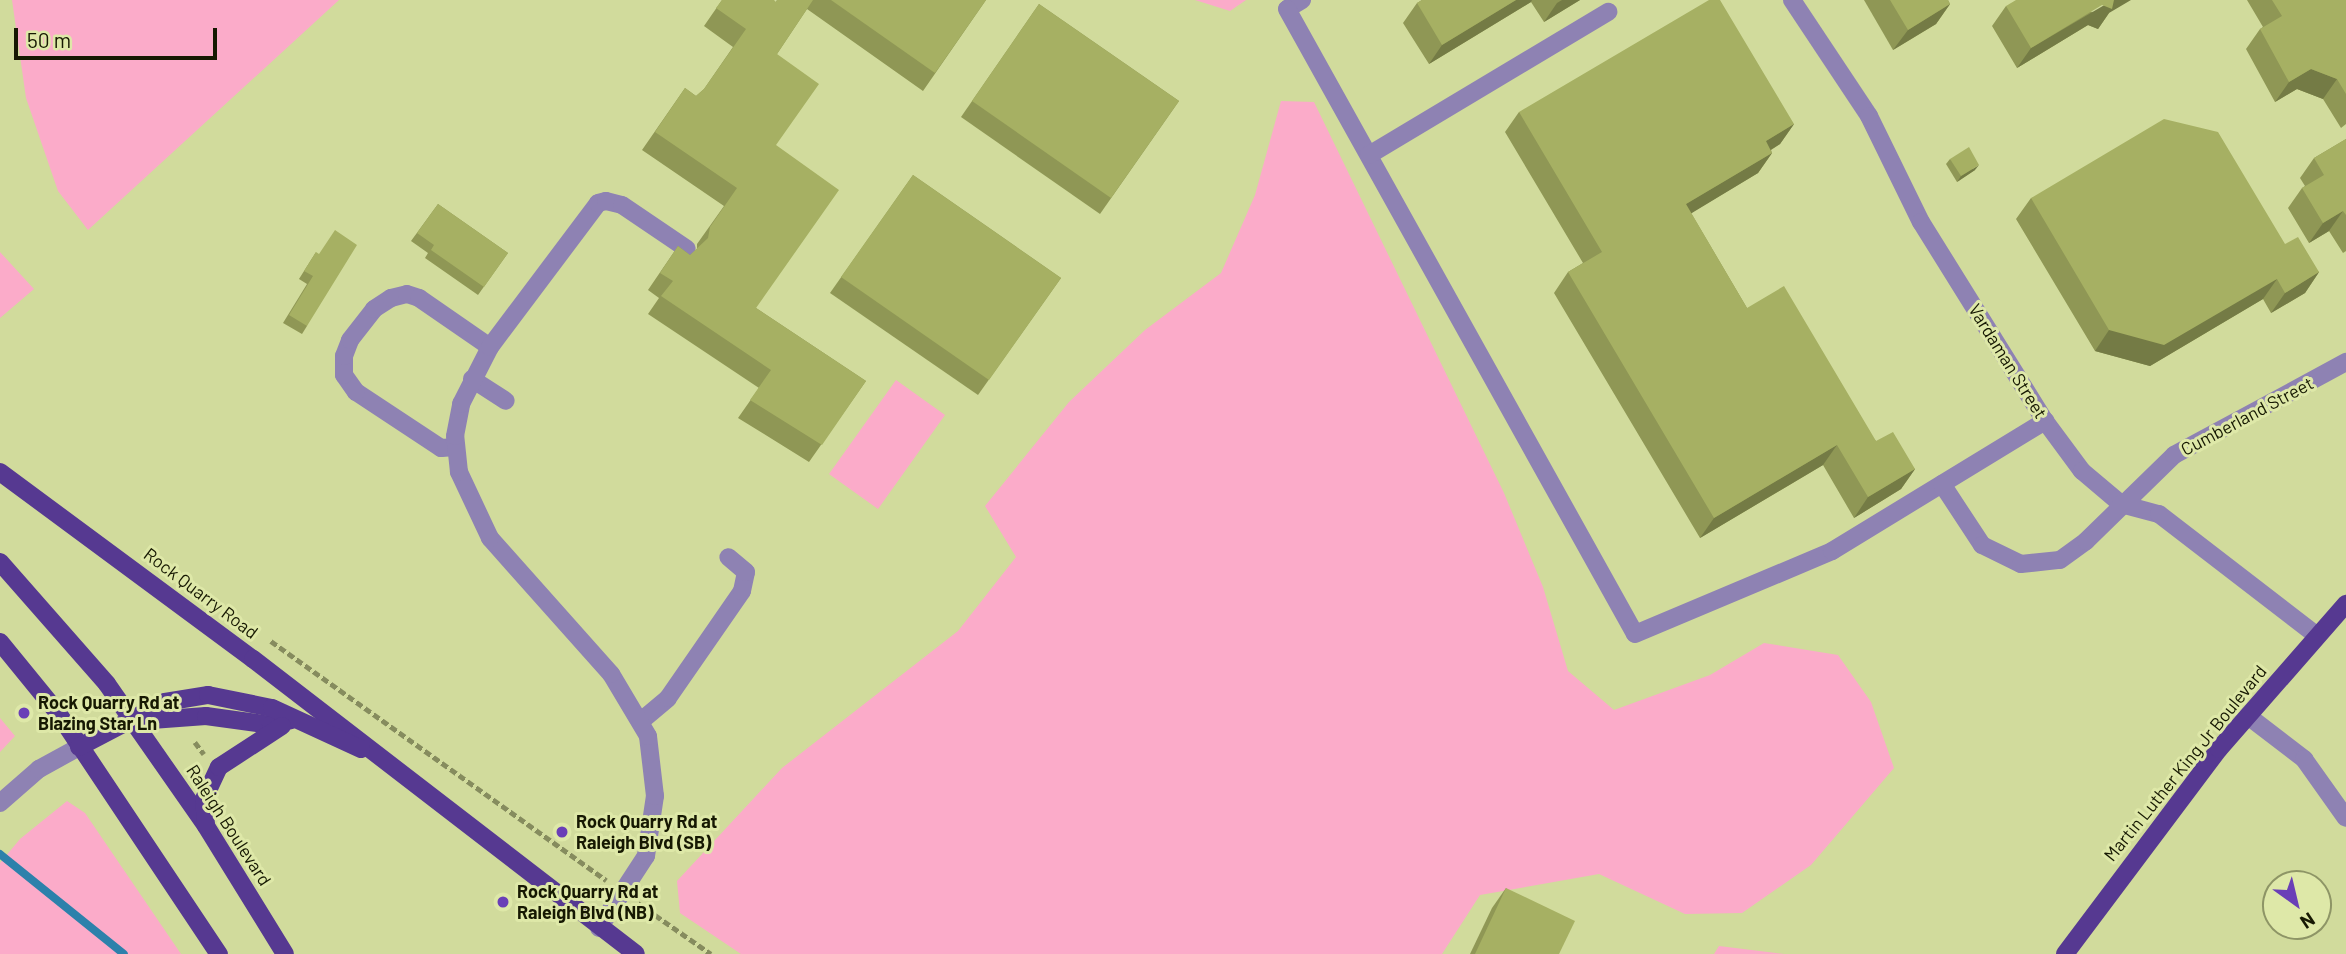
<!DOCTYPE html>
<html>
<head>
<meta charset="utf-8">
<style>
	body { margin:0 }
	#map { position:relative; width:2346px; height:954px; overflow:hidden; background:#d1db9c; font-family:Barlow,sans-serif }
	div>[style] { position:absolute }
	.green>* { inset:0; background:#fbabc9 }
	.stream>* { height:8px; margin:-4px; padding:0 4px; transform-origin:4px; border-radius:4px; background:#2d81ab }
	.path>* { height:4.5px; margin-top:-2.25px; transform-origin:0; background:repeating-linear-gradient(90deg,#868c5e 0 7px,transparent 0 10.5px) }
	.minor>* { height:18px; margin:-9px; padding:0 9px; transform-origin:9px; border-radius:9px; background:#8e82b3 }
	.major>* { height:18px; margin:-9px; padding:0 9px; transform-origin:9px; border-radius:9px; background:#563991 }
	.wall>* { inset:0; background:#8f9755 }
	.shaded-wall>* { inset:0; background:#747b45 }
	.building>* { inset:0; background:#a6b063 }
	.dots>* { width:19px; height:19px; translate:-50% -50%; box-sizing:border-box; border:4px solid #dee8a8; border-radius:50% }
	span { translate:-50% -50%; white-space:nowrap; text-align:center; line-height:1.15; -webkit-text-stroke:6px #dee8a8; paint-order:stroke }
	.street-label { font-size:18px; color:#161802 }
	.poi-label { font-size:18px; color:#161802; font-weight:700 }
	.left { translate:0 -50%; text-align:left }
	.north { position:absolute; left:2262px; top:870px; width:70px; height:70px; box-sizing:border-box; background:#dee8a8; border:2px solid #8e9566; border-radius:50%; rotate:146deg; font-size:19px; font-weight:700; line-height:28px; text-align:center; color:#161802 }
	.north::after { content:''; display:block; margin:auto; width:24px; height:32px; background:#6a3fb7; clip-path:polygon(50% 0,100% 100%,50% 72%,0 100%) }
	.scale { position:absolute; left:14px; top:28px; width:203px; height:32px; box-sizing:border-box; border:4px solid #161802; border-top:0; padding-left:9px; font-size:21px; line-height:24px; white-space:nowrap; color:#161802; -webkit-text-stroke:5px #dee8a8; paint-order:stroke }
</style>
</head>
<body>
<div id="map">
	<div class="green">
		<div style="clip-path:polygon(12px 0,339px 0,88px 230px,58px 191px,26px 98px)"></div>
		<div style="clip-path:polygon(1195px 0,1246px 0,1230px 11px)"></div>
		<div style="clip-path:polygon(1281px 101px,1314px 102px,1504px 493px,1543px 587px,1568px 671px,1614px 710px,1710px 675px,1764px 643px,1838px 655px,1871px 702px,1894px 768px,1811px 865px,1742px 913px,1685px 914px,1599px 874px,1480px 895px,1442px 954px,741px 954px,680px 913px,677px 881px,782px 768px,958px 631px,1016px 557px,985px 506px,1069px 402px,1145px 330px,1221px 273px,1255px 195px)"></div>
		<div style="clip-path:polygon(0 252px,34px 289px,0 318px)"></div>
		<div style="clip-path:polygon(896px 380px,945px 415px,878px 509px,829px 474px)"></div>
		<div style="clip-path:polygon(0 718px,15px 736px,0 752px)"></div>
		<div style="clip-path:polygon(67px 801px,85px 813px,181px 954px,0 954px,0 863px,20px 839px)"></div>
		<div style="clip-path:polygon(1719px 946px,1784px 954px,1714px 954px)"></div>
	</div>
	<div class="stream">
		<div style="left:0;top:854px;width:159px;rotate:38.9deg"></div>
	</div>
	<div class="path">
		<div style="left:271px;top:641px;width:412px;rotate:35.5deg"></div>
		<div style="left:195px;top:742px;width:15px;rotate:53deg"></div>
		<div style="left:638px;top:903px;width:89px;rotate:34.9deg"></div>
	</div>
	<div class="minor">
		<div style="left:1302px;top:0;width:17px;rotate:149deg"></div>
		<div style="left:1287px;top:9px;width:715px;rotate:60.89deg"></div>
		<div style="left:1635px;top:634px;width:214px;rotate:-22.8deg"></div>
		<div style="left:1832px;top:551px;width:250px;rotate:-31.4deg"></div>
		<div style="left:1792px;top:0;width:139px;rotate:56.4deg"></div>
		<div style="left:1869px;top:116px;width:118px;rotate:63.9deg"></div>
		<div style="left:1921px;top:222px;width:234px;rotate:58.1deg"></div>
		<div style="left:2045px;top:421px;width:62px;rotate:53.5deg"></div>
		<div style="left:2082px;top:471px;width:51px;rotate:40.2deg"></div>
		<div style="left:2121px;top:504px;width:39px;rotate:15deg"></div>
		<div style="left:2159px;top:514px;width:198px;rotate:37.6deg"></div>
		<div style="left:1369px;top:155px;width:279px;rotate:-30.9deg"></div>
		<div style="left:472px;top:379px;width:40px;rotate:32.9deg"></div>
		<div style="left:456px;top:447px;width:15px;rotate:176deg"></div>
		<div style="left:441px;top:448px;width:102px;rotate:-146.6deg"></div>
		<div style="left:356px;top:392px;width:21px;rotate:-125deg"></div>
		<div style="left:344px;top:375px;width:19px;rotate:-90deg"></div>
		<div style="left:344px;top:356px;width:17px;rotate:-69deg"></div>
		<div style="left:350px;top:340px;width:39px;rotate:-52deg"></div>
		<div style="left:374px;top:309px;width:20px;rotate:-33deg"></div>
		<div style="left:391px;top:298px;width:16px;rotate:-14deg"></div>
		<div style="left:407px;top:294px;width:13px;rotate:18deg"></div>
		<div style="left:419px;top:298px;width:86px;rotate:34.6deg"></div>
		<div style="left:1942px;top:484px;width:73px;rotate:56.7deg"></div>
		<div style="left:1982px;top:545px;width:43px;rotate:26deg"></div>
		<div style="left:2021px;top:564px;width:39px;rotate:-6deg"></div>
		<div style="left:2060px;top:560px;width:32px;rotate:-36deg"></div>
		<div style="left:2086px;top:541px;width:123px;rotate:-44.3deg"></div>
		<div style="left:2174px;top:455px;width:196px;rotate:-28.4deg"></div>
		<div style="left:2248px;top:716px;width:71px;rotate:37.5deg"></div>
		<div style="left:2304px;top:759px;width:72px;rotate:54.6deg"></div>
		<div style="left:641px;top:721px;width:35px;rotate:-40deg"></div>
		<div style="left:668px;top:698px;width:130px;rotate:-55.3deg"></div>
		<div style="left:742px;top:591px;width:19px;rotate:-78deg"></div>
		<div style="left:746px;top:572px;width:23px;rotate:-140deg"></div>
		<div style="left:0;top:803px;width:52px;rotate:-41.1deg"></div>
		<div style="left:39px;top:769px;width:46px;rotate:-28.8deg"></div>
		<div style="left:599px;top:928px;width:86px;rotate:-56.9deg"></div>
		<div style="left:646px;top:856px;width:61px;rotate:-81.5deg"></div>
		<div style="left:655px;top:796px;width:60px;rotate:-96.7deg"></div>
		<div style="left:648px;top:736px;width:72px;rotate:-120.8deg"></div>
		<div style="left:611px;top:674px;width:182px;rotate:-131.7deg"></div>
		<div style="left:490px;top:538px;width:73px;rotate:-115.2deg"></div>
		<div style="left:459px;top:472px;width:36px;rotate:-96deg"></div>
		<div style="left:455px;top:436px;width:33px;rotate:-79deg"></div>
		<div style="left:461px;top:404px;width:64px;rotate:-63deg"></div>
		<div style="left:490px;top:347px;width:180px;rotate:-53.1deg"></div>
		<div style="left:598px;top:203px;width:8px;rotate:-14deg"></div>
		<div style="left:606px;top:201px;width:16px;rotate:14deg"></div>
		<div style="left:622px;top:205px;width:78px;rotate:34.1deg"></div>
	</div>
	<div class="major">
		<div style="left:0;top:472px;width:315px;rotate:36.5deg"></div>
		<div style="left:253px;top:659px;width:483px;rotate:37.6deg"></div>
		<div style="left:0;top:562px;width:162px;rotate:48.7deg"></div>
		<div style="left:107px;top:684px;width:173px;rotate:55.1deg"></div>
		<div style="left:206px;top:826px;width:150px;rotate:58.3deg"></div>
		<div style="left:0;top:642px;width:92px;rotate:50.8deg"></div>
		<div style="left:58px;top:713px;width:290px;rotate:56.3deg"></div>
		<div style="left:138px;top:721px;width:68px;rotate:-4.2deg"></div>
		<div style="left:206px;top:716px;width:66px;rotate:7.9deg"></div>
		<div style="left:271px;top:725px;width:21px;rotate:-14deg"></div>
		<div style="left:79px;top:747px;width:97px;rotate:-27.6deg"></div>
		<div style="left:165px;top:702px;width:44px;rotate:-9.2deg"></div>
		<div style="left:208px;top:695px;width:65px;rotate:11.5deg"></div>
		<div style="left:272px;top:708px;width:98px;rotate:24.7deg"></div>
		<div style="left:206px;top:825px;width:26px;rotate:-94deg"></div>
		<div style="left:204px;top:799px;width:35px;rotate:-65deg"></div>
		<div style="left:219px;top:767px;width:75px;rotate:-33.1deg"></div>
		<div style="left:2065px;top:954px;width:256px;rotate:-53.1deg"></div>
		<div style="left:2219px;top:749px;width:193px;rotate:-48.8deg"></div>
	</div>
	<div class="wall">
		<div style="clip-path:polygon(722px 0,776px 2px,777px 0,986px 0,923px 91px,807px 9px,777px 54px,776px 145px,756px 308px,866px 381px,809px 462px,738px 418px,759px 388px,648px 314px,659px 298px,648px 290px,678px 246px,690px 255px,697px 249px,697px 244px,724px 206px,642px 150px,685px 88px,696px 96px,704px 89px,733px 47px,704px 26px)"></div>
		<div style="clip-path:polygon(1422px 0,1580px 0,1544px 22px,1531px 2px,1429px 64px,1403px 23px,1417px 3px)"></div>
		<div style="clip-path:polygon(1864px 0,1948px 0,1950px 4px,1936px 24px,1893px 50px)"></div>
		<div style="clip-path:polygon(2247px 0,2346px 0,2346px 124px,2341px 128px,2323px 99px,2297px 89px,2275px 102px,2246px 49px,2260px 29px,2263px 27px)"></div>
		<div style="clip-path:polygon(1039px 4px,1179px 101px,1100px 214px,961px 117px)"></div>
		<div style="clip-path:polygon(2006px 6px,2109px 13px,2098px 29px,2088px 25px,2017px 68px,1992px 26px)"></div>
		<div style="clip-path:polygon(1519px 112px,1794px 124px,1780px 144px,1771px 150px,1772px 153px,1758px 173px,1691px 213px,1747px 308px,1876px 441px,1915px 469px,1901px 489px,1854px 518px,1823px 465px,1700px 538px,1554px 293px,1568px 272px,1583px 263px,1505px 132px)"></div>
		<div style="clip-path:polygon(2346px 139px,2346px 251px,2343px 253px,2329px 231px,2309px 243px,2288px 208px,2302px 188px,2305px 186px,2300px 178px,2314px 158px)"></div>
		<div style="clip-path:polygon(1950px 159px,1975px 170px,1957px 182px,1946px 164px)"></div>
		<div style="clip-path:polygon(913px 175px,1061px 278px,978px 395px,830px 293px)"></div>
		<div style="clip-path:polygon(2031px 198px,2285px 244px,2319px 272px,2305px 293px,2271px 313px,2263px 299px,2150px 366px,2095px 351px,2016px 219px)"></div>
		<div style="clip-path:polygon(438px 204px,508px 253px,478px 295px,425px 258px,428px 253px,411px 241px)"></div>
		<div style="clip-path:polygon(316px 252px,307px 326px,302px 334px,283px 323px,307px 284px,299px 279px)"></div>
		<div style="clip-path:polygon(1506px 888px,1559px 954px,1470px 954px,1492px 908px)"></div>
	</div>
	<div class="shaded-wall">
		<div style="clip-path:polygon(1516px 0,1532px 0,1531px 2px,1429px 64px,1442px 45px)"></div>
		<div style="clip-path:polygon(1562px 0,1580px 0,1544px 22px,1557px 3px)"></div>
		<div style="clip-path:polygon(2113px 0,2131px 0,2109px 13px,2098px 29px,2088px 25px,2017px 68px,2031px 48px)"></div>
		<div style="clip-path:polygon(1950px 4px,1936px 24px,1893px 50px,1908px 30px)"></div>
		<div style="clip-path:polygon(2311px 69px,2337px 79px,2323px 99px,2297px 89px,2275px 102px,2289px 82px)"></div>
		<div style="clip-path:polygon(1794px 124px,1780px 144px,1751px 162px,1766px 141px)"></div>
		<div style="clip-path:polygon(1772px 153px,1758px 173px,1672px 225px,1686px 204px)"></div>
		<div style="clip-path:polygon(1979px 165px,1975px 170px,1957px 182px,1961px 176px)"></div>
		<div style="clip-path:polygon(2343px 211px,2329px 231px,2309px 243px,2323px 223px)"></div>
		<div style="clip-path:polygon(2319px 272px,2305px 293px,2271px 313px,2285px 293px)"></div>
		<div style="clip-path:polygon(2277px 279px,2263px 299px,2150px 366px,2095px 351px,2109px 330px)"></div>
		<div style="clip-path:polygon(1837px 445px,1823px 465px,1700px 538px,1714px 518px)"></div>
		<div style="clip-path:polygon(1915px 469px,1901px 489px,1854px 518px,1868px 497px)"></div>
	</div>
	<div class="building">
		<div style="clip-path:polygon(722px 0,774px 0,776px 2px,777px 0,813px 0,777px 54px,819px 84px,776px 145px,839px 190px,756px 308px,866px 381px,822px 445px,750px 400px,771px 370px,661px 296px,673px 281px,660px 273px,678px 246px,690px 255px,708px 238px,710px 227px,737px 188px,655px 132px,685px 88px,696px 96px,704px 89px,746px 29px,716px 8px)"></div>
		<div style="clip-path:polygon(831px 0,986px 0,935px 73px)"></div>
		<div style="clip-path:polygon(1422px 0,1516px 0,1442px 45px,1417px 3px)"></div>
		<div style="clip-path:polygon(1709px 0,1720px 0,1794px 124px,1766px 141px,1772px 153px,1686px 204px,1747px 308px,1784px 286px,1876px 441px,1893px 432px,1915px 469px,1868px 497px,1837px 445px,1714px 518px,1568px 272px,1602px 252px,1519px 112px)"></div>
		<div style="clip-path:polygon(1890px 0,1948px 0,1950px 4px,1908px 30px)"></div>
		<div style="clip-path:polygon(2016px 0,2114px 0,2112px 9px,2102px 5px,2031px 48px,2006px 6px)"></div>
		<div style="clip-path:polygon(2272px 0,2346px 0,2346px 94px,2337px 79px,2311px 69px,2289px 82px,2260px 29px,2282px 16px)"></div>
		<div style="clip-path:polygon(1039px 4px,1179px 101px,1111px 198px,972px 101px)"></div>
		<div style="clip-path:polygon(2164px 119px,2218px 132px,2285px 244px,2298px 237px,2319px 272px,2285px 293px,2277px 279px,2164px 345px,2109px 330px,2031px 198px)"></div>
		<div style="clip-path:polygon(2346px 139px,2346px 215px,2343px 211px,2323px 223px,2302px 188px,2324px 175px,2314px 158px)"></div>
		<div style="clip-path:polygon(1969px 147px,1979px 165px,1961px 176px,1950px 159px)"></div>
		<div style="clip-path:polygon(913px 175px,1061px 278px,989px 380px,841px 277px)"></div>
		<div style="clip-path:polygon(438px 204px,508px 253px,484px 287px,431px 250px,434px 245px,417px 233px)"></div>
		<div style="clip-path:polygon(335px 230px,357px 245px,307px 326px,289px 315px,313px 276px,304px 271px,316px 252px,319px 254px)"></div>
		<div style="clip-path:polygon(1506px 888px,1575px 921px,1559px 954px,1475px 954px)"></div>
	</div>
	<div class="dots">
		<div style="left:24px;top:713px;background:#6a3fb7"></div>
		<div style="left:562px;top:832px;background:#6a3fb7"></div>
		<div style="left:503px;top:902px;background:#6a3fb7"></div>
	</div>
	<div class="street-label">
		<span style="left:2008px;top:361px;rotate:58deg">Vardaman Street</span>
		<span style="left:2247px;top:416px;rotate:-28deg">Cumberland Street</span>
		<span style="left:201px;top:593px;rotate:37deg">Rock Quarry Road</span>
		<span style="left:2185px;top:763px;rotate:-51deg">Martin Luther King Jr Boulevard</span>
		<span style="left:229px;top:825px;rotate:57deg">Raleigh Boulevard</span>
	</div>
	<div class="poi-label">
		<span class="left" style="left:38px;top:713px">Rock Quarry Rd at<br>Blazing Star Ln</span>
		<span class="left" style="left:576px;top:832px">Rock Quarry Rd at<br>Raleigh Blvd (SB)</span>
		<span class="left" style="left:517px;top:902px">Rock Quarry Rd at<br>Raleigh Blvd (NB)</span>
	</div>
	<div class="north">N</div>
	<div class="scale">50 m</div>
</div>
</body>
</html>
